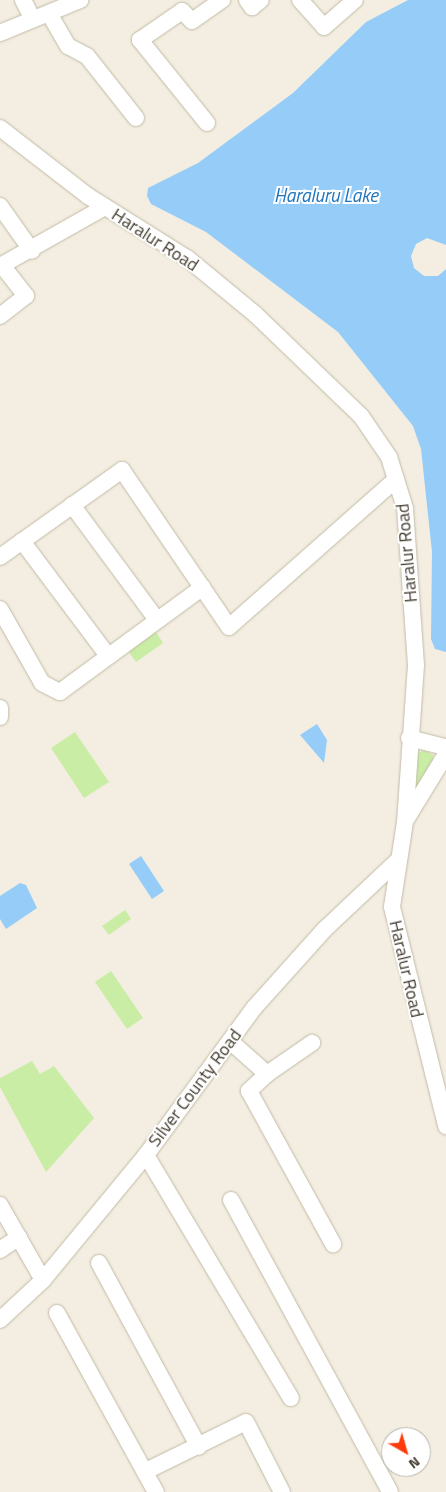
<!DOCTYPE html>
<html>
<head>
<meta charset="utf-8">
<style>
	body { margin:0 }
	#map { position:relative; width:446px; height:1492px; overflow:hidden; background:#f3eee1; font-family:"Titillium Web",sans-serif }
	div>[style] { position:absolute }
	.green>* { inset:0; background:#c9eda5 }
	.water>* { inset:0; background:#95ccf8 }
	.roads { filter:drop-shadow(0 0 1px #c2baa6) drop-shadow(0 0 1px #c2baa6) }
	.minor>* { height:16px; margin:-8px; padding:0 8px; transform-origin:8px; border-radius:8px; background:#fff }
	span { translate:-50% -50%; white-space:nowrap; text-align:center; line-height:1.15; -webkit-text-stroke:4px #fff; paint-order:stroke }
	.street-label { font-size:18px; color:#453e32 }
	.water-label { font-size:19px; color:#2074bc; font-style:italic }
	.north { position:absolute; left:381px; top:1427px; width:50px; height:50px; box-sizing:border-box; background:#fff; border:1px solid #b5b2ad; border-radius:50%; rotate:142deg; font-size:14px; font-weight:700; line-height:20px; text-align:center; color:#453e32 }
	.north::after { content:''; display:block; margin:auto; width:18px; height:22px; background:#ff3b0c; clip-path:polygon(50% 0,100% 100%,50% 72%,0 100%) }
</style>
</head>
<body>
<div id="map">
	<div class="green">
		<div style="clip-path:polygon(154px 629px,163px 643px,136px 662px,126px 648px)"></div>
		<div style="clip-path:polygon(75px 732px,109px 782px,84px 798px,51px 748px)"></div>
		<div style="clip-path:polygon(424px 750px,433px 755px,433px 760px,416px 794px,417px 754px)"></div>
		<div style="clip-path:polygon(125px 910px,131px 919px,109px 935px,102px 926px)"></div>
		<div style="clip-path:polygon(111px 971px,143px 1018px,127px 1029px,95px 982px)"></div>
		<div style="clip-path:polygon(32px 1061px,40px 1074px,54px 1066px,94px 1118px,46px 1172px,0 1087px,0 1078px)"></div>
	</div>
	<div class="water">
		<div style="clip-path:polygon(408px 0,446px 0,446px 245px,427px 238px,416px 244px,411px 256px,414px 268px,424px 276px,438px 276px,446px 269px,446px 652px,435px 649px,431px 639px,432px 552px,421px 449px,413px 426px,338px 332px,206px 232px,151px 204px,147px 196px,148px 188px,198px 163px,293px 93px,366px 22px)"></div>
		<div style="clip-path:polygon(317px 724px,327px 740px,324px 763px,300px 735px)"></div>
		<div style="clip-path:polygon(141px 856px,164px 891px,152px 899px,129px 864px)"></div>
		<div style="clip-path:polygon(20px 883px,26px 885px,37px 908px,6px 929px,0 919px,0 896px)"></div>
	</div>
	<div class="roads">
		<div class="minor">
			<div style="left:23px;top:0;width:20px;rotate:63deg"></div>
			<div style="left:247px;top:0;width:9px;rotate:54deg"></div>
			<div style="left:252px;top:7px;width:11px;rotate:-38deg"></div>
			<div style="left:300px;top:0;width:36px;rotate:48deg"></div>
			<div style="left:324px;top:27px;width:41px;rotate:-41.1deg"></div>
			<div style="left:50px;top:15px;width:36px;rotate:60deg"></div>
			<div style="left:68px;top:46px;width:21px;rotate:28deg"></div>
			<div style="left:87px;top:56px;width:79px;rotate:51.7deg"></div>
			<div style="left:0;top:33px;width:87px;rotate:-22.4deg"></div>
			<div style="left:207px;top:123px;width:107px;rotate:-128.9deg"></div>
			<div style="left:140px;top:40px;width:51px;rotate:-34.6deg"></div>
			<div style="left:182px;top:11px;width:14px;rotate:45deg"></div>
			<div style="left:192px;top:21px;width:37px;rotate:-35deg"></div>
			<div style="left:0;top:128px;width:111px;rotate:37.7deg"></div>
			<div style="left:88px;top:196px;width:117px;rotate:32.1deg"></div>
			<div style="left:187px;top:258px;width:88px;rotate:39.5deg"></div>
			<div style="left:255px;top:314px;width:147px;rotate:43.9deg"></div>
			<div style="left:361px;top:416px;width:50px;rotate:55.7deg"></div>
			<div style="left:389px;top:457px;width:53px;rotate:72.6deg"></div>
			<div style="left:405px;top:508px;width:157px;rotate:86deg"></div>
			<div style="left:416px;top:665px;width:157px;rotate:94deg"></div>
			<div style="left:405px;top:822px;width:86px;rotate:98.7deg"></div>
			<div style="left:392px;top:907px;width:226px;rotate:76.1deg"></div>
			<div style="left:0;top:206px;width:55px;rotate:54.6deg"></div>
			<div style="left:0;top:316px;width:33px;rotate:-38deg"></div>
			<div style="left:26px;top:296px;width:39px;rotate:-128deg"></div>
			<div style="left:2px;top:265px;width:118px;rotate:-29.4deg"></div>
			<div style="left:72px;top:505px;width:143px;rotate:53.5deg"></div>
			<div style="left:22px;top:541px;width:144px;rotate:53.2deg"></div>
			<div style="left:0;top:557px;width:150px;rotate:-35.5deg"></div>
			<div style="left:122px;top:470px;width:190px;rotate:55.7deg"></div>
			<div style="left:229px;top:627px;width:223px;rotate:-41.5deg"></div>
			<div style="left:0;top:609px;width:85px;rotate:60.4deg"></div>
			<div style="left:42px;top:683px;width:20px;rotate:27deg"></div>
			<div style="left:60px;top:692px;width:177px;rotate:-36.3deg"></div>
			<div style="left:0;top:708px;width:9px;rotate:90deg"></div>
			<div style="left:409px;top:738px;width:38px;rotate:14deg"></div>
			<div style="left:407px;top:818px;width:75px;rotate:-58.6deg"></div>
			<div style="left:230px;top:1041px;width:50px;rotate:41.7deg"></div>
			<div style="left:267px;top:1074px;width:25px;rotate:137deg"></div>
			<div style="left:249px;top:1091px;width:175px;rotate:61.2deg"></div>
			<div style="left:267px;top:1074px;width:55px;rotate:-34.6deg"></div>
			<div style="left:146px;top:1155px;width:283px;rotate:59.2deg"></div>
			<div style="left:231px;top:1200px;width:332px;rotate:61.4deg"></div>
			<div style="left:0;top:1205px;width:86px;rotate:60.2deg"></div>
			<div style="left:0;top:1250px;width:23px;rotate:-34deg"></div>
			<div style="left:99px;top:1263px;width:209px;rotate:61.5deg"></div>
			<div style="left:57px;top:1313px;width:205px;rotate:61.1deg"></div>
			<div style="left:0;top:1320px;width:59px;rotate:-42.9deg"></div>
			<div style="left:43px;top:1280px;width:162px;rotate:-50.5deg"></div>
			<div style="left:146px;top:1155px;width:182px;rotate:-53.7deg"></div>
			<div style="left:254px;top:1008px;width:106px;rotate:-48.1deg"></div>
			<div style="left:325px;top:929px;width:98px;rotate:-43.3deg"></div>
			<div style="left:146px;top:1471px;width:111px;rotate:-26.1deg"></div>
			<div style="left:246px;top:1422px;width:79px;rotate:62.8deg"></div>
		</div>
	</div>
	<div class="street-label">
		<span style="left:155px;top:240px;rotate:33deg">Haralur Road</span>
		<span style="left:407px;top:553px;rotate:-95deg">Haralur Road</span>
		<span style="left:406px;top:969px;rotate:77deg">Haralur Road</span>
		<span style="left:195px;top:1088px;rotate:-53deg">Silver County Road</span>
	</div>
	<div class="water-label">
		<span style="left:326px;top:195px">Haraluru Lake</span>
	</div>
	<div class="north">N</div>
</div>
</body>
</html>
